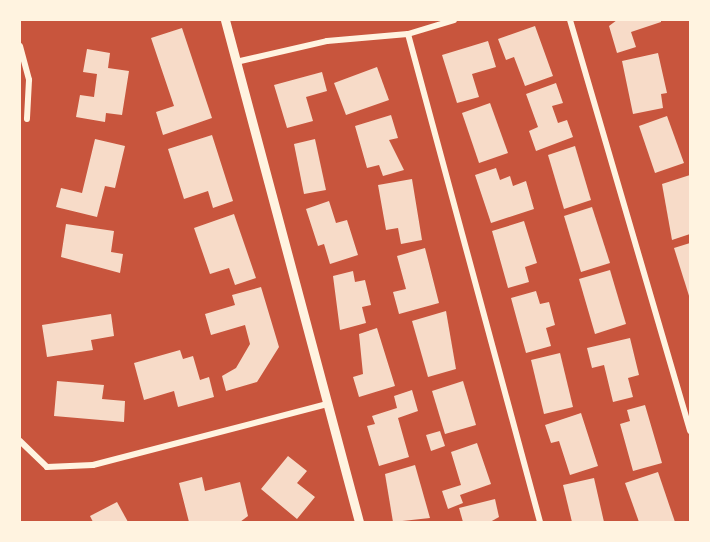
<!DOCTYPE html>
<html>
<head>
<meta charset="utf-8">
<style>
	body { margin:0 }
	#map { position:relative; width:710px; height:542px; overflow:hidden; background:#c8553d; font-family:Montserrat,sans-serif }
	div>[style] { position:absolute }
	.building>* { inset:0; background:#f7dbc8 }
	.minor>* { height:6px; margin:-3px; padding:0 3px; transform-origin:3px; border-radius:3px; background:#fff3e0 }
	.tertiary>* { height:9px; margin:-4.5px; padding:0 4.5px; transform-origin:4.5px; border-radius:4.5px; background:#fff3e0 }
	span { translate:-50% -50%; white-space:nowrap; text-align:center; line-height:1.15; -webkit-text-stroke:5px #fff3e0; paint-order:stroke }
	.frame { position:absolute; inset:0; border:21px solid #fff3e0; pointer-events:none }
</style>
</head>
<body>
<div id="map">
	<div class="building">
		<div style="clip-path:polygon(617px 20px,661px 20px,661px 22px,631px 32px,636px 47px,617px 53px,609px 26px)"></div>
		<div style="clip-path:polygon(535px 26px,553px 76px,525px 86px,514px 57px,506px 60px,498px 39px)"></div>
		<div style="clip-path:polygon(182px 28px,212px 118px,163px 135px,156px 112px,174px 106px,151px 38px)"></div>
		<div style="clip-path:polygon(488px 41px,496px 67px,472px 74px,479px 97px,457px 103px,442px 55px)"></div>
		<div style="clip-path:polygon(87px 49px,110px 53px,108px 68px,129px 71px,122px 115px,106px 113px,105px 122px,76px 117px,80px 95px,94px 97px,97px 74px,83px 72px)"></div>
		<div style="clip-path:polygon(658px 53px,667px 93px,661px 94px,663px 108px,633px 114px,622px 61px)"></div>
		<div style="clip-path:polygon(377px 67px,389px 100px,346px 115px,334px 83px)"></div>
		<div style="clip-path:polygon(322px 72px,327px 91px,306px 97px,313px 121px,287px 128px,274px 85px)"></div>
		<div style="clip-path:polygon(556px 83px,563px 103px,552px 106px,558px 123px,567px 120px,573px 137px,536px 151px,529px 131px,538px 127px,526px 94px)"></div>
		<div style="clip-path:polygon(490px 103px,508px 153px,479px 163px,462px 113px)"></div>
		<div style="clip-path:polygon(391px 115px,398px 138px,389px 140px,404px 170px,383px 176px,379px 165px,367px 168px,355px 126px)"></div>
		<div style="clip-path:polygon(667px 116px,684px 163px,655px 173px,639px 126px)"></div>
		<div style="clip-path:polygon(212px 135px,233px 201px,213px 208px,208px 191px,184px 199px,168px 149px)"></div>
		<div style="clip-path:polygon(95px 139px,125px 146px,115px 188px,105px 186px,97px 217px,56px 207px,61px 188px,82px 193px)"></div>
		<div style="clip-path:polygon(315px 139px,326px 190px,304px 194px,294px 144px)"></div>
		<div style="clip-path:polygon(575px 146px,591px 200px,564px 209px,548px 155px)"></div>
		<div style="clip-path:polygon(496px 168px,500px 180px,510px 176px,513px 186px,526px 181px,534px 209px,491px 223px,475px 175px)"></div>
		<div style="clip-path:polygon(690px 175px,690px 234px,672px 240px,662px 184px)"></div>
		<div style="clip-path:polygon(412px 179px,422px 240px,401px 244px,398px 228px,386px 230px,378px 185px)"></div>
		<div style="clip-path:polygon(329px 201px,336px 223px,347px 220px,358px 255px,330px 264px,324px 244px,318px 246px,306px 209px)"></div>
		<div style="clip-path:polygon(592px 207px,610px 263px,581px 272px,564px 216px)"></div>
		<div style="clip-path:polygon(234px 214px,256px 278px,235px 285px,229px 268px,210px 274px,194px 228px)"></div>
		<div style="clip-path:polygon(524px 221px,537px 263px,525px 267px,529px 282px,508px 288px,492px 231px)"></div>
		<div style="clip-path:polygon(66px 224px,114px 231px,111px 252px,123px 254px,120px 273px,61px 257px)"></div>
		<div style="clip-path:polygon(690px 243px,690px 299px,674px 248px)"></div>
		<div style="clip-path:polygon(425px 248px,439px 303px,399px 314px,393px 292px,406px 289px,397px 256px)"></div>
		<div style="clip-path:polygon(610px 270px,626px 324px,595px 334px,579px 279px)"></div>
		<div style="clip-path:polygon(353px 271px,355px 282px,365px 280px,371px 305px,362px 307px,366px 323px,340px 330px,333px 276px)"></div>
		<div style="clip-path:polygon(261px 287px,279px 347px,257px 382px,226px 391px,222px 376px,236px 368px,250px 344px,245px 325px,211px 335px,205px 314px,235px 305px,232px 295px)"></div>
		<div style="clip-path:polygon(536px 291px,540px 304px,549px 302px,555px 325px,546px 328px,551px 346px,526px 353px,511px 298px)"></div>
		<div style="clip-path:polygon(446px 311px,456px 369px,428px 377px,412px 321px)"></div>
		<div style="clip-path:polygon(111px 314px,114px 336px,91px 340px,93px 350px,47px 357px,42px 325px)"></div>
		<div style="clip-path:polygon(377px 328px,395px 386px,359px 397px,353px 377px,363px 374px,359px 334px)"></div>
		<div style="clip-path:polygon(630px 338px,639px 375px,628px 378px,633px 397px,613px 402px,604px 365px,592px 368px,587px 348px)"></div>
		<div style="clip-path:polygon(180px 350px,183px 359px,193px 356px,200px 380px,209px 377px,214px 397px,178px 407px,174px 391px,144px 400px,134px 363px)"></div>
		<div style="clip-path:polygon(560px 353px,573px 407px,544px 414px,531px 360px)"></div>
		<div style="clip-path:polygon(57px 381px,104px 385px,102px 399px,125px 401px,124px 422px,54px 416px)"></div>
		<div style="clip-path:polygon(463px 381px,476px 425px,445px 434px,432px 391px)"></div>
		<div style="clip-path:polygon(412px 390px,418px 411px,398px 418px,409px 457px,379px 466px,367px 426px,375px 424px,372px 416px,397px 408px,394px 396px)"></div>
		<div style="clip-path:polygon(645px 405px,662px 463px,633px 471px,620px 424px,630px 421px,627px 410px)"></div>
		<div style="clip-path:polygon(581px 413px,598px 466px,570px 475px,559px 441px,551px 443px,545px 425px)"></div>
		<div style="clip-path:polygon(440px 431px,445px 446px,431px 451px,426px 435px)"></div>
		<div style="clip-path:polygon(477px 443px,491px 484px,460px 495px,463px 503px,448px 509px,442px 491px,461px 485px,451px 452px)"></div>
		<div style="clip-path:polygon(288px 456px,307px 471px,297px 483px,315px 497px,297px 519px,261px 489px)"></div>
		<div style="clip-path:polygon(415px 465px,430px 518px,393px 522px,385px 474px)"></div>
		<div style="clip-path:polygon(658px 472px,675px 522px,639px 522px,625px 483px)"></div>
		<div style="clip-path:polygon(202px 477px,205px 491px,240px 482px,248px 516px,240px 522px,189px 522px,179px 483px)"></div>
		<div style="clip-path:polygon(594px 478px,604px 522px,572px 522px,563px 485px)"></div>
		<div style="clip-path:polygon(495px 499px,499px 517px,490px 522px,463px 522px,459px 508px)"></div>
		<div style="clip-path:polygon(117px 502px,128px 522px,93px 522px,90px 516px)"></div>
	</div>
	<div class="minor">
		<div style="left:570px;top:20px;width:428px;rotate:73.7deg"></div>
		<div style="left:408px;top:34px;width:506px;rotate:74.86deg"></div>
		<div style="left:20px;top:46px;width:35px;rotate:75deg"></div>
		<div style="left:29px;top:80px;width:39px;rotate:93deg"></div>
		<div style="left:236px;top:62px;width:93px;rotate:-13deg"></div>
		<div style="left:327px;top:41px;width:81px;rotate:-4.9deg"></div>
		<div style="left:408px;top:34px;width:48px;rotate:-16.9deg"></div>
		<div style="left:20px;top:441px;width:37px;rotate:44deg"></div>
		<div style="left:47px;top:467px;width:46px;rotate:-2.5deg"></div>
		<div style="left:93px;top:465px;width:242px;rotate:-14.6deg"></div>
	</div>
	<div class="tertiary">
		<div style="left:225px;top:20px;width:520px;rotate:75.05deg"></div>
	</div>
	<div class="frame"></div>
</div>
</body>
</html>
